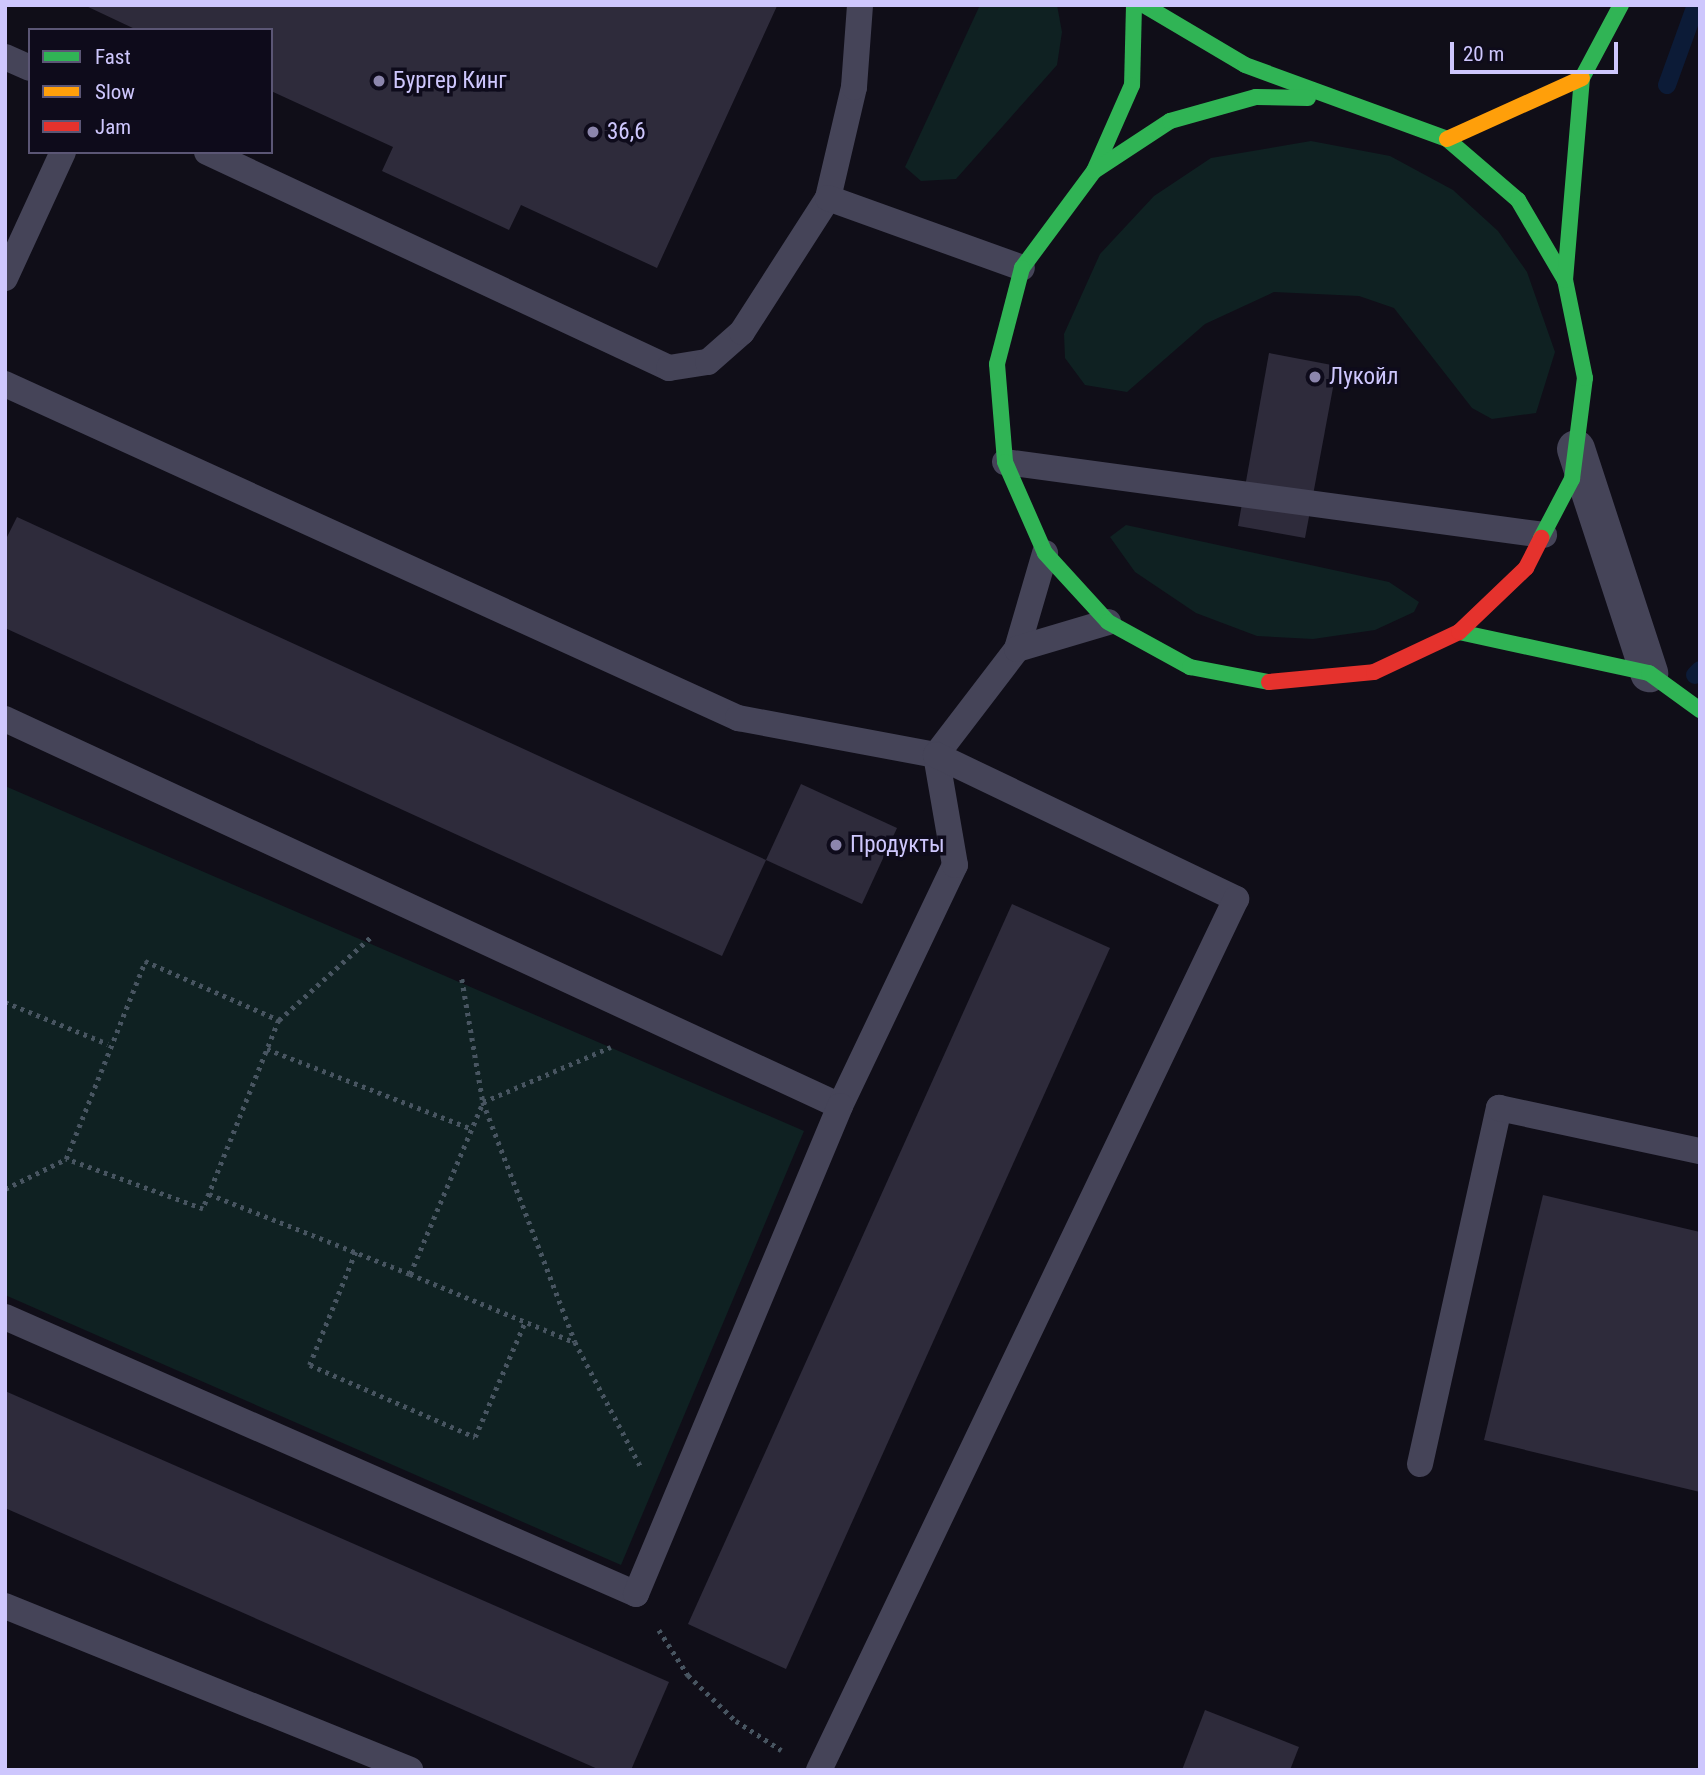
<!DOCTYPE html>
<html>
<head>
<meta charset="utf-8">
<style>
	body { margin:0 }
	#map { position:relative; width:1705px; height:1775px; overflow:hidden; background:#100e18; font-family:"Roboto Condensed",sans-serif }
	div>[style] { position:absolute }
	.green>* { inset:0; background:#0f2122 }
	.stream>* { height:18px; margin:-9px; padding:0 9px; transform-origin:9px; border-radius:9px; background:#0c1b37 }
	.building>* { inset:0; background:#2e2b3b }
	.path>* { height:4.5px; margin-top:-2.25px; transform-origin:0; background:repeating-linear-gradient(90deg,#485561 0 3.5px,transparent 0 8.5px) }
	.lane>* { height:26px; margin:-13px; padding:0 13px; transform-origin:13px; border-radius:13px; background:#454458 }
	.street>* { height:38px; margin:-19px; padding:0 19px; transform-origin:19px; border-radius:19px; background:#454458 }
	.fast>* { height:16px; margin:-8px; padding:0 8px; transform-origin:8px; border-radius:8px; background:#30b455 }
	.slow>* { height:16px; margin:-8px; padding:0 8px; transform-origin:8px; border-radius:8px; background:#ff9f0a }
	.jam>* { height:16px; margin:-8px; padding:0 8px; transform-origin:8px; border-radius:8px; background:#e5322d }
	.dots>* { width:19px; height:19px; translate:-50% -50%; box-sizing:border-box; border:4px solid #0e0b1b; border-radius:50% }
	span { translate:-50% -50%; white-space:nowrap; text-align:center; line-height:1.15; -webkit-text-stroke:7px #0e0b1b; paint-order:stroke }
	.poi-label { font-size:23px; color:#cec7fd }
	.left { translate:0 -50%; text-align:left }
	.frame { position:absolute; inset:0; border:7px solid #cec7fd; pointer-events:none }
	.legend { position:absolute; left:28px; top:28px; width:245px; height:126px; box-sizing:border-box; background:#0e0b1b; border:2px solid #5b5675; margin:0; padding:9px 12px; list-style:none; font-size:21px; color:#cec7fd }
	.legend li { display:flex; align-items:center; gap:14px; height:35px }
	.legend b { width:35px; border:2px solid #5b5675 }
	.scale { position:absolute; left:1450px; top:42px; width:168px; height:32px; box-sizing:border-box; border:4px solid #cec7fd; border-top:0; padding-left:9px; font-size:21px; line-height:24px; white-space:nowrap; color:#cec7fd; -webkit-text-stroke:5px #0e0b1b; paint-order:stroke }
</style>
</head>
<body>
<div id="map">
	<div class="green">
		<div style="clip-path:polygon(980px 5px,1057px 5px,1062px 32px,1057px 65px,956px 179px,921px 181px,905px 167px)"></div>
		<div style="clip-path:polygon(1311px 141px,1390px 156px,1453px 190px,1498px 231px,1527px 272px,1555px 352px,1536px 413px,1492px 419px,1472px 408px,1394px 308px,1359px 296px,1274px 292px,1205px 324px,1127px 392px,1085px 385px,1065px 358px,1064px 334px,1100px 254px,1154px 196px,1211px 158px)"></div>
		<div style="clip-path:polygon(1126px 525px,1389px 582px,1419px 602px,1414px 612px,1375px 630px,1313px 639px,1257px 636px,1196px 613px,1135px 572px,1110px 537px)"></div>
		<div style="clip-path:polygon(5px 786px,804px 1131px,621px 1565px,5px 1295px)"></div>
	</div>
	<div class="stream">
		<div style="left:1667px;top:85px;width:85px;rotate:-70.1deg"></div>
		<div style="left:1695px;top:675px;width:7px;rotate:-45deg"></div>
	</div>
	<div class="building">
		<div style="clip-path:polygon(84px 5px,774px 5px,777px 6px,657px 268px,521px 205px,509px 230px,382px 171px,393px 147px,271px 91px,271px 30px,137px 30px)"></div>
		<div style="clip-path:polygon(1269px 353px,1337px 366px,1305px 538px,1238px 526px)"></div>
		<div style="clip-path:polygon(17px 517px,766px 860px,722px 956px,5px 628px,5px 541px)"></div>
		<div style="clip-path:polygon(801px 784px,897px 828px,862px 904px,766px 860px)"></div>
		<div style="clip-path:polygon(1012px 904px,1110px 948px,786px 1669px,688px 1624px)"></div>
		<div style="clip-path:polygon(1543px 1195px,1700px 1232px,1700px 1492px,1484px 1440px)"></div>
		<div style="clip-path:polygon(5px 1391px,669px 1682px,631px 1770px,600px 1770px,5px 1508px)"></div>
		<div style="clip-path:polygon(1205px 1710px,1299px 1747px,1290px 1770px,1182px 1770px)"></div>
	</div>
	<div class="path">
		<div style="left:145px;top:961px;width:146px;rotate:23.8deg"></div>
		<div style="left:279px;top:1020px;width:204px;rotate:111.9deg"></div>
		<div style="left:203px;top:1209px;width:146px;rotate:-159.9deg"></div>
		<div style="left:66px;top:1159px;width:213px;rotate:-68.2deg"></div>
		<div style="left:462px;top:979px;width:125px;rotate:80.3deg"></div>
		<div style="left:483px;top:1102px;width:257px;rotate:69deg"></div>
		<div style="left:575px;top:1342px;width:141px;rotate:62.2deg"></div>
		<div style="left:5px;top:1002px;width:111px;rotate:22.2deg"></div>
		<div style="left:279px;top:1020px;width:125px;rotate:-42.1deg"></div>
		<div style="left:267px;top:1049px;width:220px;rotate:21.3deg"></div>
		<div style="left:5px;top:1189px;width:68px;rotate:-26.2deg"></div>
		<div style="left:209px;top:1194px;width:216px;rotate:21.7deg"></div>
		<div style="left:410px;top:1274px;width:187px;rotate:-67deg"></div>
		<div style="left:483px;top:1102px;width:139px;rotate:-23.3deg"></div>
		<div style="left:356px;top:1252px;width:122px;rotate:112.2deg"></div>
		<div style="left:310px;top:1365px;width:180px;rotate:23.6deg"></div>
		<div style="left:475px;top:1437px;width:125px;rotate:-66.5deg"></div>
		<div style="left:410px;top:1274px;width:178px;rotate:22.5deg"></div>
		<div style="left:659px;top:1630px;width:54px;rotate:57.2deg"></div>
		<div style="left:688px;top:1675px;width:66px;rotate:43.8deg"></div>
		<div style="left:736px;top:1721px;width:54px;rotate:32.8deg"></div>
	</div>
	<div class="lane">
		<div style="left:5px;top:57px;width:27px;rotate:24deg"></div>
		<div style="left:207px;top:152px;width:510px;rotate:25.06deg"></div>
		<div style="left:669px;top:368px;width:39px;rotate:-9deg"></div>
		<div style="left:708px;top:362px;width:45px;rotate:-41.4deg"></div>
		<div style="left:742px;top:332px;width:159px;rotate:-57.3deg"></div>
		<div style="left:828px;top:198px;width:114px;rotate:-76.8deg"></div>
		<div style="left:854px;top:87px;width:82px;rotate:-85.8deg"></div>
		<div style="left:828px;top:198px;width:206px;rotate:19.8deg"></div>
		<div style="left:5px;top:278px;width:139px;rotate:-65.3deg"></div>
		<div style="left:5px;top:384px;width:806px;rotate:24.5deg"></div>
		<div style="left:738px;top:718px;width:201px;rotate:10.6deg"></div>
		<div style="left:936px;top:755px;width:133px;rotate:-52.6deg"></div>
		<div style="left:1017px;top:649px;width:100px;rotate:-73.7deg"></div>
		<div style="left:1005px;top:462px;width:544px;rotate:7.71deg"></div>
		<div style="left:1017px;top:649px;width:95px;rotate:-16.5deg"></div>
		<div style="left:5px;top:719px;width:920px;rotate:24.87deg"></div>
		<div style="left:840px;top:1106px;width:267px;rotate:-64.5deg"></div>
		<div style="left:955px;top:865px;width:112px;rotate:-99.8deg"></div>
		<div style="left:936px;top:755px;width:333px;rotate:25.6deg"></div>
		<div style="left:1236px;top:899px;width:966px;rotate:115.58deg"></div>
		<div style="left:5px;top:1317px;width:689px;rotate:23.7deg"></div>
		<div style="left:636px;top:1594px;width:529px;rotate:-67.31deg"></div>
		<div style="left:1420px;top:1464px;width:365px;rotate:-77.5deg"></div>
		<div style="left:1499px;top:1108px;width:206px;rotate:12.1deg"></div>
		<div style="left:5px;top:1606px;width:437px;rotate:22deg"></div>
	</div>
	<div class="street">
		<div style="left:1576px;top:449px;width:236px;rotate:71.9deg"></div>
	</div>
	<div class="fast">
		<div style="left:1134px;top:5px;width:80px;rotate:91.4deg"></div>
		<div style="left:1132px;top:85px;width:94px;rotate:113.8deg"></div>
		<div style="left:1094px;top:171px;width:121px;rotate:126.6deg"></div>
		<div style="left:1022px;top:268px;width:99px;rotate:104.6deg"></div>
		<div style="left:997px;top:364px;width:98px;rotate:85.3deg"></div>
		<div style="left:1005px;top:462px;width:99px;rotate:66.3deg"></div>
		<div style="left:1045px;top:553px;width:93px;rotate:47.6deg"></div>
		<div style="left:1108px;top:622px;width:94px;rotate:28.8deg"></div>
		<div style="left:1190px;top:667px;width:80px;rotate:10.8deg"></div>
		<div style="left:1144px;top:5px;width:117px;rotate:30.7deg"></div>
		<div style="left:1245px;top:65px;width:215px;rotate:20.1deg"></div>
		<div style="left:1447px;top:139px;width:94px;rotate:40.7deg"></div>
		<div style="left:1518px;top:200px;width:93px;rotate:59.6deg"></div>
		<div style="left:1094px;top:171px;width:91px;rotate:-33.3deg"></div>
		<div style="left:1170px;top:121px;width:89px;rotate:-15.6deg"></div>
		<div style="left:1256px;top:97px;width:52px;rotate:1.1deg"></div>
		<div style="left:1541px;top:538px;width:67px;rotate:-62.3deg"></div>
		<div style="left:1572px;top:479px;width:102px;rotate:-82.7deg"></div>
		<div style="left:1585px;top:378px;width:100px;rotate:-101.5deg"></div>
		<div style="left:1565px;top:280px;width:203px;rotate:-85.2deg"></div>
		<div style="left:1582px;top:78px;width:83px;rotate:-61.9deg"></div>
		<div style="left:1459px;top:632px;width:194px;rotate:12.2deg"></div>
		<div style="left:1649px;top:673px;width:63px;rotate:36deg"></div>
	</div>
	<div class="slow">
		<div style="left:1447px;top:139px;width:148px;rotate:-24.3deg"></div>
	</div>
	<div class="jam">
		<div style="left:1269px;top:682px;width:105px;rotate:-5.4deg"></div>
		<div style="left:1374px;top:672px;width:94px;rotate:-25.2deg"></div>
		<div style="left:1459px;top:632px;width:93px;rotate:-43.7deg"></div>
		<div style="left:1526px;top:568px;width:34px;rotate:-63deg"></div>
	</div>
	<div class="dots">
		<div style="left:379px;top:81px;background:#8c86ad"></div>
		<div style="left:593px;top:132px;background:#8c86ad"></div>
		<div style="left:1315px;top:377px;background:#8c86ad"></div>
		<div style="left:836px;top:845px;background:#8c86ad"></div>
	</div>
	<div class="poi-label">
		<span class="left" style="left:393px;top:81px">Бургер Кинг</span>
		<span class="left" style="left:607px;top:132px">36,6</span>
		<span class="left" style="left:1329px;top:377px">Лукойл</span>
		<span class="left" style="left:850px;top:845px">Продукты</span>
	</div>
	<div class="frame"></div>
	<ul class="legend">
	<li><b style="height:9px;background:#30b455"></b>Fast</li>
	<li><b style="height:9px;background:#ff9f0a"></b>Slow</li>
	<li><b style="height:9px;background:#e5322d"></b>Jam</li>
	</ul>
	<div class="scale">20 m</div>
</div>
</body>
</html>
